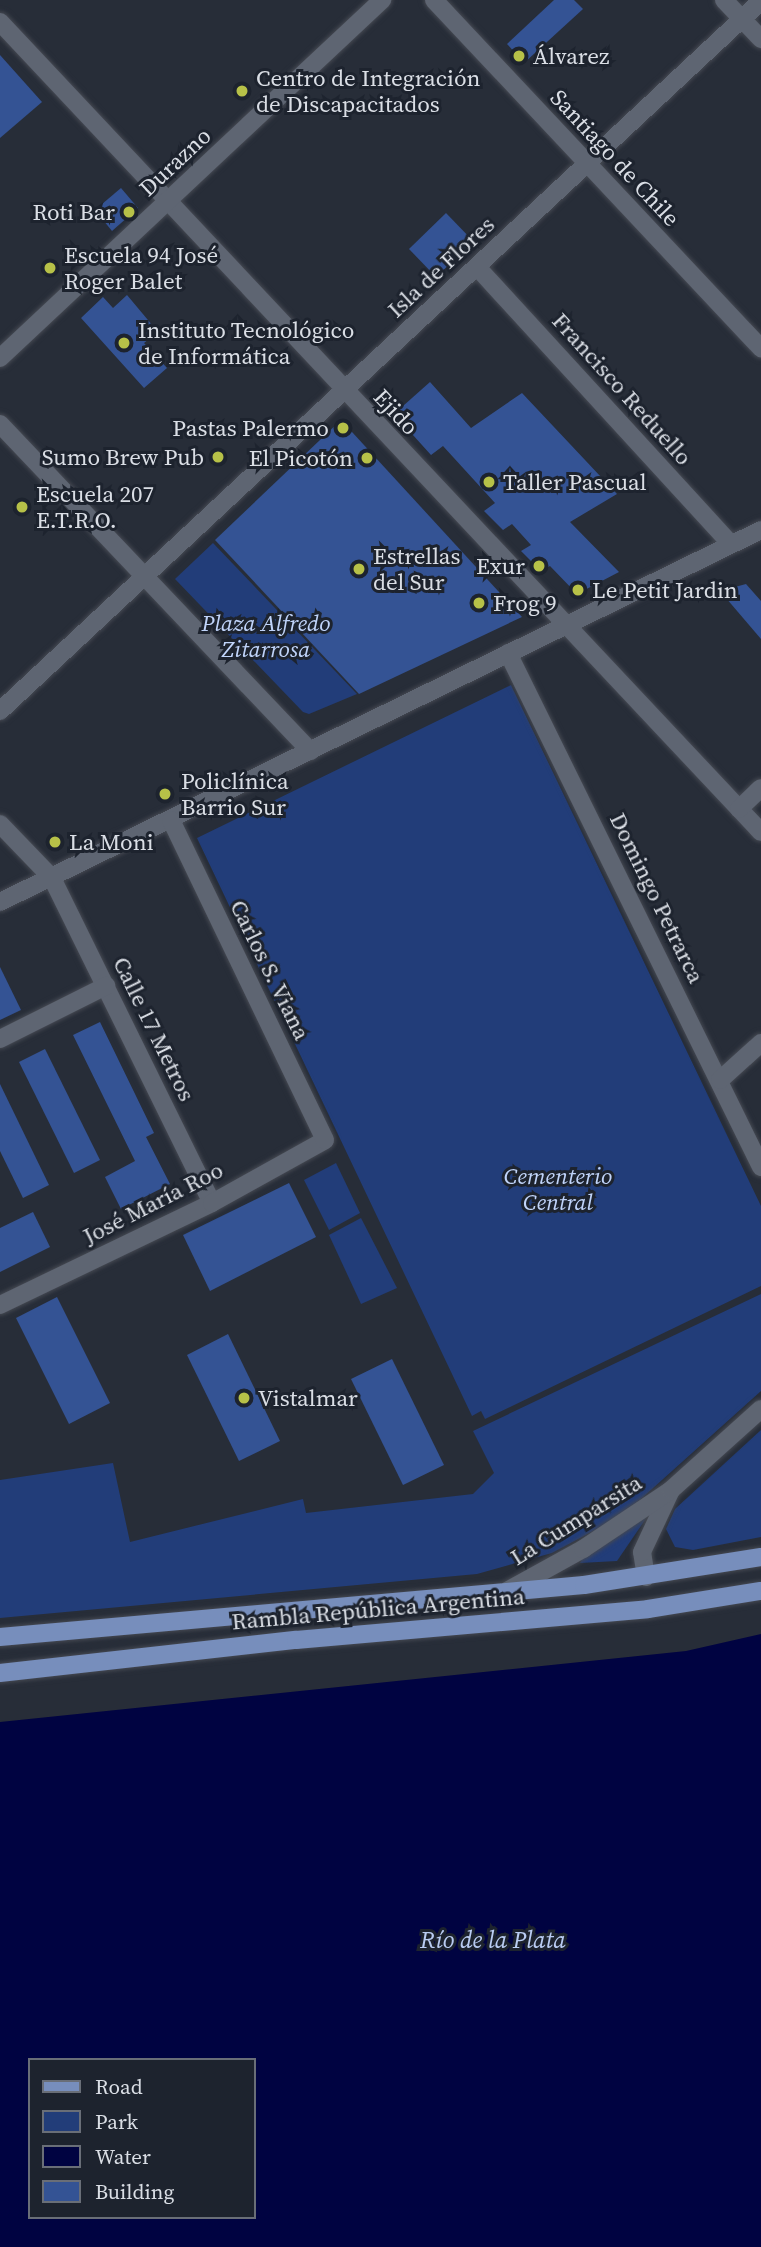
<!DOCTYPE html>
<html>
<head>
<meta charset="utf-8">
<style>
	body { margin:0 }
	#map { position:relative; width:761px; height:2247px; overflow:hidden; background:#272d38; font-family:"Source Serif 4",serif }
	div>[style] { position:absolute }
	.green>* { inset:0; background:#223d79 }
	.water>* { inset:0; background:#000341 }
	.building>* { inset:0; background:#345394 }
	.roads { filter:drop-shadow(0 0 2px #454952) drop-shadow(0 0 2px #454952) }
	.minor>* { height:18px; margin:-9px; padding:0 9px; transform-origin:9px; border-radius:9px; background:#5e6572 }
	.major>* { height:18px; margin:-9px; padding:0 9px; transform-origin:9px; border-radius:9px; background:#778ebc }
	.dots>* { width:19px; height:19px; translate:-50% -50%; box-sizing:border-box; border:4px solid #1d232e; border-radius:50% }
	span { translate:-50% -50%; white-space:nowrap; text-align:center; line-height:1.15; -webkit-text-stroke:6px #1d232e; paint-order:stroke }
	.poi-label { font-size:23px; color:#dadee5 }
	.left { translate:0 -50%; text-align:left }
	.right { translate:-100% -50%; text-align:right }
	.street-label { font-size:23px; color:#dadee5 }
	.park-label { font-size:23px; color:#c0d4fa; font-style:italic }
	.water-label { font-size:24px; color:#b9ccf2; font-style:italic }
	.legend { position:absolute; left:28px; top:2058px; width:228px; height:161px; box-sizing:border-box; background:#1d232e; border:2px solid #696e77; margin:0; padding:9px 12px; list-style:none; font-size:21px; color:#dadee5 }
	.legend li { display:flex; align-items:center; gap:14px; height:35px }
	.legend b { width:35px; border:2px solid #696e77 }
</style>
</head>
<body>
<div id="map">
	<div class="green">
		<div style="clip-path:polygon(213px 543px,357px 694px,309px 714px,303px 712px,175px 579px)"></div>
		<div style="clip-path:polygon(511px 685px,761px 1206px,761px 1286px,485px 1419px,481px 1411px,472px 1416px,197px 838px)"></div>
		<div style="clip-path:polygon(336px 1163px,360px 1213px,329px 1230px,304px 1180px)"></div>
		<div style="clip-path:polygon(361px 1218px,397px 1288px,361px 1304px,329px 1235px)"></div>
		<div style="clip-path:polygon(761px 1294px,761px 1391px,642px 1498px,612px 1521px,552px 1553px,477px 1574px,0 1618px,0 1480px,113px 1463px,130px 1542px,303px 1499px,306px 1513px,473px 1494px,494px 1473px,473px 1431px)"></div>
		<div style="clip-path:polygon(761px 1430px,761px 1537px,693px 1550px,675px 1547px,666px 1529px,675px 1509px)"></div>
		<div style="clip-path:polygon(647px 1517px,617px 1561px,580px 1563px,582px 1559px)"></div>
	</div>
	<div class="water">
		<div style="clip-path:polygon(evenodd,761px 1634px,761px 2247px,0 2247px,0 1722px,686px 1651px,761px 1634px,30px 2060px,254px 2060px,254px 2217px,30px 2217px,30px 2060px)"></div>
	</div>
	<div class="building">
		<div style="clip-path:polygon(554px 0,574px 0,583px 9px,524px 63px,507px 44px)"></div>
		<div style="clip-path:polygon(0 55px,42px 102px,0 138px)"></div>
		<div style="clip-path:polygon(121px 188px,138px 208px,112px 231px,95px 210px)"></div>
		<div style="clip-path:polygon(446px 213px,474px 242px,436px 277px,409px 249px)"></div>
		<div style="clip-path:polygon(127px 295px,158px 332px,144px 343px,167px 368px,144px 388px,81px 318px,103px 297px,113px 308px)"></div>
		<div style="clip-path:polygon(430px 382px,471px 428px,522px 393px,617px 494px,570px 522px,619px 572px,577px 594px,550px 566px,541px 571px,521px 551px,531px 545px,512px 524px,503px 530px,484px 511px,495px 503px,443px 446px,431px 455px,394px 414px)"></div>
		<div style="clip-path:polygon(341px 420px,522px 617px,359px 694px,215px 540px)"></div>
		<div style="clip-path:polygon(746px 584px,761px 601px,761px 639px,720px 591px)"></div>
		<div style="clip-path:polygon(0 967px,21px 1010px,0 1020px)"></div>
		<div style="clip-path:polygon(100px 1022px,154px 1133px,146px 1137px,170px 1184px,121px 1209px,105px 1177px,135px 1161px,73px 1035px)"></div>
		<div style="clip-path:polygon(45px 1049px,100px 1160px,74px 1173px,19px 1062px)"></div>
		<div style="clip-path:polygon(0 1084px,49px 1185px,23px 1198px,0 1151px)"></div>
		<div style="clip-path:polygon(289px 1183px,316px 1237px,210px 1291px,183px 1235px)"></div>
		<div style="clip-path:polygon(33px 1212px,50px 1247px,0 1272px,0 1228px)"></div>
		<div style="clip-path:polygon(57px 1297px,110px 1403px,69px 1424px,16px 1318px)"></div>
		<div style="clip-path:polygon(228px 1334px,280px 1441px,239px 1461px,187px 1355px)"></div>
		<div style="clip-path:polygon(392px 1359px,444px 1465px,403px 1485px,351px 1379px)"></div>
	</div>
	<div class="roads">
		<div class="minor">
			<div style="left:434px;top:0;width:478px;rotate:46.8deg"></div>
			<div style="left:724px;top:0;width:54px;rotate:46.5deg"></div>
			<div style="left:0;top:22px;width:1111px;rotate:46.79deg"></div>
			<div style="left:477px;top:267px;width:376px;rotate:47.5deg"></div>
			<div style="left:0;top:358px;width:524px;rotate:-43.14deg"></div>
			<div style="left:0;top:424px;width:451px;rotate:46.5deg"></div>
			<div style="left:508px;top:653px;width:573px;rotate:63.79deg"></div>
			<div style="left:0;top:711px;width:1041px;rotate:-43.01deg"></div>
			<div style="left:739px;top:809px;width:30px;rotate:-44deg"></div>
			<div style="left:0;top:824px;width:75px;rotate:46.1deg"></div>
			<div style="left:52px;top:878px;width:362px;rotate:63.8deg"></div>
			<div style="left:0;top:902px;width:847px;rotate:-26.05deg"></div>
			<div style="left:0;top:1039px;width:119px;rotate:-26.6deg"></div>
			<div style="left:720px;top:1080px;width:55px;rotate:-42.1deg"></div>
			<div style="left:0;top:1305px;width:235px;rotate:-25.7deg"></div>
			<div style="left:212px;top:1203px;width:129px;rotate:-29.1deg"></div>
			<div style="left:325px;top:1140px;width:355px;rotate:-115.7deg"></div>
			<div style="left:646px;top:1577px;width:25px;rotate:-99deg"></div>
			<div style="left:642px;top:1552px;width:68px;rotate:-64.9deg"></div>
			<div style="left:507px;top:1591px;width:87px;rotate:-28.9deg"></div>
			<div style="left:583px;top:1549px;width:106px;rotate:-33.8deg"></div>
			<div style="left:671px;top:1490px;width:121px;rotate:-42deg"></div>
		</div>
		<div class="major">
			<div style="left:0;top:1637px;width:586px;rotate:-5.09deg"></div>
			<div style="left:584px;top:1585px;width:179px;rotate:-9deg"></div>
			<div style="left:0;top:1673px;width:298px;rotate:-6.4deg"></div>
			<div style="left:296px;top:1640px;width:353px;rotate:-5deg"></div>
			<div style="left:648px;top:1609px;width:114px;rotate:-9.1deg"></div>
		</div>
	</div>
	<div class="dots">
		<div style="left:519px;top:56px;background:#b7c148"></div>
		<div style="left:242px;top:91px;background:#b7c148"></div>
		<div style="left:129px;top:212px;background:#b7c148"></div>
		<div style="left:50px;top:268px;background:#b7c148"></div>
		<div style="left:124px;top:343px;background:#b7c148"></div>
		<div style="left:343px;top:428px;background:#b7c148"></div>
		<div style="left:218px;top:457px;background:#b7c148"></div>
		<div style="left:367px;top:458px;background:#b7c148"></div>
		<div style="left:489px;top:482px;background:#b7c148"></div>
		<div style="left:22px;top:507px;background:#b7c148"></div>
		<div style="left:539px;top:566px;background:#b7c148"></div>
		<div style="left:359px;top:569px;background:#b7c148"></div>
		<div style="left:578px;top:590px;background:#b7c148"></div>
		<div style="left:479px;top:603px;background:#b7c148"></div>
		<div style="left:165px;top:794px;background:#b7c148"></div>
		<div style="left:55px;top:842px;background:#b7c148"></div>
		<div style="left:244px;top:1398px;background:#b7c148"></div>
	</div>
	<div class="poi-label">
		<span class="left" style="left:533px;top:56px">Álvarez</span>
		<span class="left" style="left:256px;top:91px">Centro de Integración<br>de Discapacitados</span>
		<span class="right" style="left:115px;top:212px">Roti Bar</span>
		<span class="left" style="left:64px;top:268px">Escuela 94 José<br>Roger Balet</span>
		<span class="left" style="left:138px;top:343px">Instituto Tecnológico<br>de Informática</span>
		<span class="right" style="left:329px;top:428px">Pastas Palermo</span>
		<span class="right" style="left:204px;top:457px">Sumo Brew Pub</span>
		<span class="right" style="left:353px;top:458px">El Picotón</span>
		<span class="left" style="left:503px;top:482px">Taller Pascual</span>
		<span class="left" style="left:36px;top:507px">Escuela 207<br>E.T.R.O.</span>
		<span class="left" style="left:373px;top:569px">Estrellas<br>del Sur</span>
		<span class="right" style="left:525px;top:566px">Exur</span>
		<span class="left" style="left:592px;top:590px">Le Petit Jardin</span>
		<span class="left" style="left:493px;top:603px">Frog 9</span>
		<span class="left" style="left:181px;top:794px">Policlínica<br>Barrio Sur</span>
		<span class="left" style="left:69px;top:842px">La Moni</span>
		<span class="left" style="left:258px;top:1398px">Vistalmar</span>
	</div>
	<div class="street-label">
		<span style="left:615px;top:158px;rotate:47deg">Santiago de Chile</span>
		<span style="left:175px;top:162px;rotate:-43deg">Durazno</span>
		<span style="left:441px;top:267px;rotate:-43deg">Isla de Flores</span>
		<span style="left:622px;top:389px;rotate:48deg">Francisco Reduello</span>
		<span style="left:396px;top:412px;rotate:47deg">Ejido</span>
		<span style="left:657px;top:898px;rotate:64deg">Domingo Petrarca</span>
		<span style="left:270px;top:970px;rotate:64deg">Carlos S. Viana</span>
		<span style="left:154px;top:1029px;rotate:64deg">Calle 17 Metros</span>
		<span style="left:153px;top:1203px;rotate:-27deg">José María Roo</span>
		<span style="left:576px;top:1520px;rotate:-32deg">La Cumparsita</span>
		<span style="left:378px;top:1609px;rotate:-5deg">Rambla República Argentina</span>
	</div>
	<div class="park-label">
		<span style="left:266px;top:636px">Plaza Alfredo<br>Zitarrosa</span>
		<span style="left:558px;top:1189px">Cementerio<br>Central</span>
	</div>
	<div class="water-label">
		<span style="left:493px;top:1940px">Río de la Plata</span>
	</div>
	<ul class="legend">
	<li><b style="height:9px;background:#778ebc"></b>Road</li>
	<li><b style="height:19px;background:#223d79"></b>Park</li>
	<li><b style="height:19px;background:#000341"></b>Water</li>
	<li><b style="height:19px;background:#345394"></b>Building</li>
	</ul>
</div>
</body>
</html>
